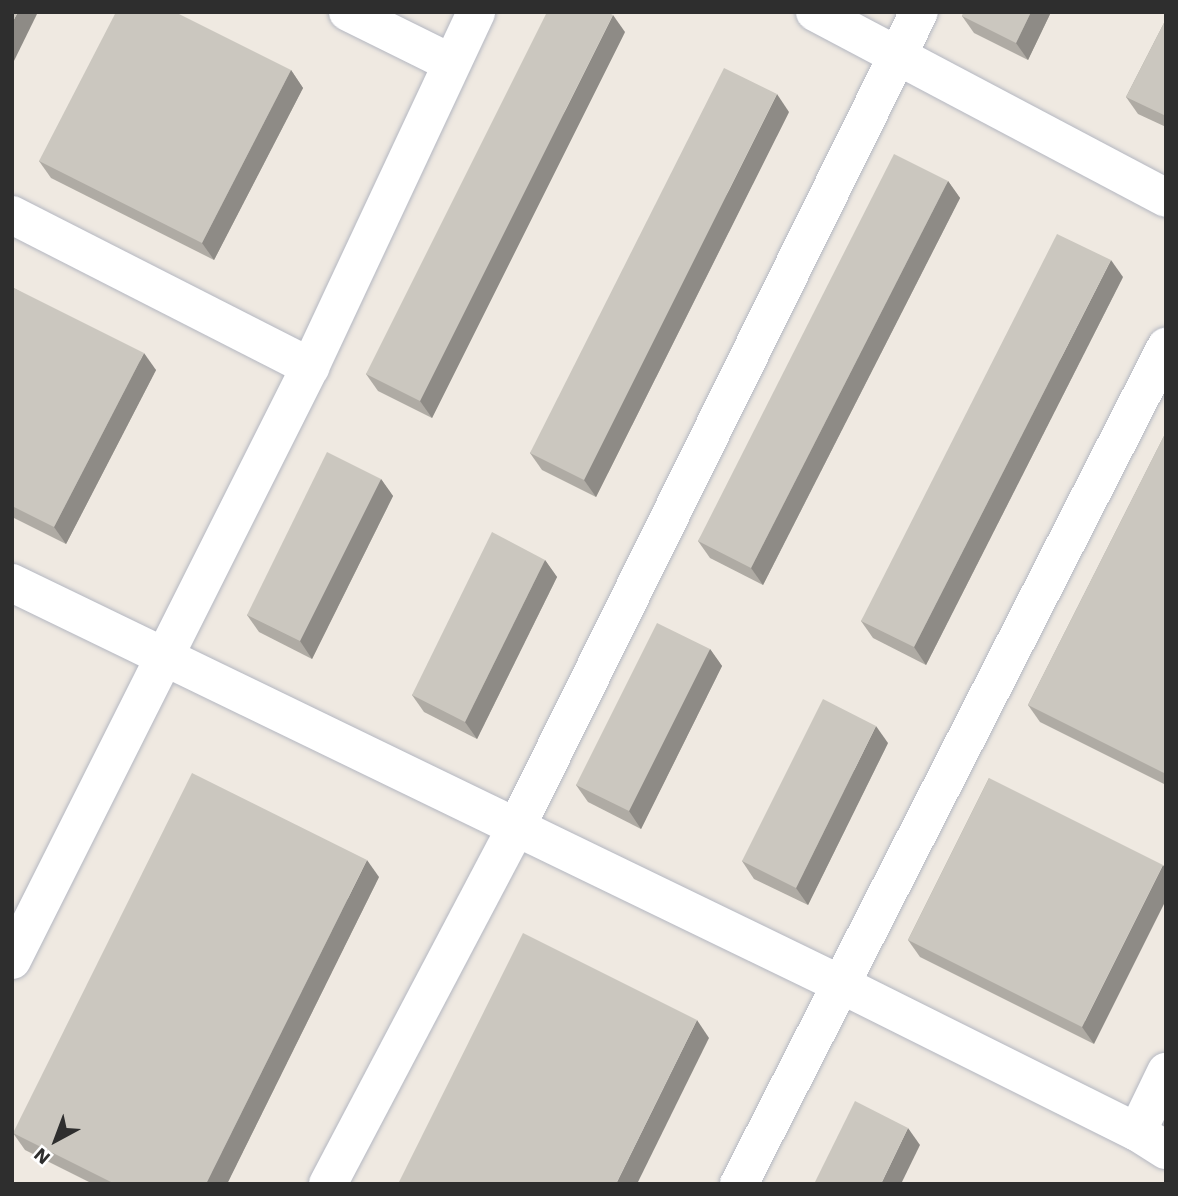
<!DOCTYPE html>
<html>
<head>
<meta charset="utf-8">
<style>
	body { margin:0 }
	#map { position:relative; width:1178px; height:1196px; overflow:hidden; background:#efe9e1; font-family:"Work Sans",sans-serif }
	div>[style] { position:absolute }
	.roads { filter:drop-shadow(0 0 2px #b4b7c1) drop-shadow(0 0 2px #b4b7c1) }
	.minor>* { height:38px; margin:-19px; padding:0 19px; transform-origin:19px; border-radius:19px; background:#fff }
	.wall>* { inset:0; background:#afaba4 }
	.shaded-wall>* { inset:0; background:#8e8b86 }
	.building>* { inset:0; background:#cbc7bf }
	span { translate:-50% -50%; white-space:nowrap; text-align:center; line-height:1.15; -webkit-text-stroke:6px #fff; paint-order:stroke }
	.frame { position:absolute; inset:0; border:14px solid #2e2e2e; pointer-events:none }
	.north { position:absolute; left:21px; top:1105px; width:70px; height:70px; -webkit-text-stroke:5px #fff; paint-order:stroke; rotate:221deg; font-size:19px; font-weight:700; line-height:28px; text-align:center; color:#2e2e2e }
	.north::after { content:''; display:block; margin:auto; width:24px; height:32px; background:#2e2e2e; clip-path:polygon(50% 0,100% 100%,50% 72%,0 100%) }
</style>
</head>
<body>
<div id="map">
	<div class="roads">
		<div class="minor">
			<div style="left:348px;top:12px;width:113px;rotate:26.3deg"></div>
			<div style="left:815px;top:12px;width:397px;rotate:27.9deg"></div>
			<div style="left:12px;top:215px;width:335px;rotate:27deg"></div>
			<div style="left:12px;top:583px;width:924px;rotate:25.84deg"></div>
			<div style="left:844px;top:986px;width:327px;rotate:26.5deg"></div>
			<div style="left:1137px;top:1132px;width:34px;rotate:32deg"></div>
			<div style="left:12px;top:960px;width:664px;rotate:-63.32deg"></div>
			<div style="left:310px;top:367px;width:392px;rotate:-64.9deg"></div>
			<div style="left:1137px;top:1132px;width:67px;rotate:-64.2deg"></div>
			<div style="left:328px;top:1184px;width:400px;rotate:-62.2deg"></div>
			<div style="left:515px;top:830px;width:912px;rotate:-63.72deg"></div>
			<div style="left:739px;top:1184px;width:940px;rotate:-62.97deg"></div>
		</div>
	</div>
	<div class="wall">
		<div style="clip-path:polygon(964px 12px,1051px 12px,1028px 60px,974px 33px,962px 16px)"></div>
		<div style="clip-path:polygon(1166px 19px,1166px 127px,1138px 114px,1126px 97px)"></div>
		<div style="clip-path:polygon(625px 32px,432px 418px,378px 391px,366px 374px)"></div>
		<div style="clip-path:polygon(291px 70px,303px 88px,214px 260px,51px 178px,39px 161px)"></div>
		<div style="clip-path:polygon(789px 112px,596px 497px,542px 470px,530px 453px)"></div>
		<div style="clip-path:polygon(948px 181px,960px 198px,763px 585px,710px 558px,698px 541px)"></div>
		<div style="clip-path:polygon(1123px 277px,926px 665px,873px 638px,861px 621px)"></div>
		<div style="clip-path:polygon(12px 287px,156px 370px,66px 544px,12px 517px)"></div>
		<div style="clip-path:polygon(1166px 432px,1166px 785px,1040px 722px,1028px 705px)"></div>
		<div style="clip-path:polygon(381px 479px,393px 496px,312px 659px,259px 632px,247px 615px)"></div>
		<div style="clip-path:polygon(545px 560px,557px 577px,477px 739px,424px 712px,412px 695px)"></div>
		<div style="clip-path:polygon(710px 649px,722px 666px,641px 829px,588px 802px,576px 785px)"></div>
		<div style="clip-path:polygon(888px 743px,808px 905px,754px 879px,742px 861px)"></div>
		<div style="clip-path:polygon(989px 778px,1094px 1044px,920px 957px,908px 940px)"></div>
		<div style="clip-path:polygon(379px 877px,227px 1184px,93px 1184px,25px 1150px,13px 1133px)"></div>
	</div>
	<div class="shaded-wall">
		<div style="clip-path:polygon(18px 12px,38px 12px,12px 65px,12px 23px)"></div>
		<div style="clip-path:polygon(1031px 12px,1051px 12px,1028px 60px,1016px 43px)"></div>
		<div style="clip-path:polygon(613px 15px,625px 32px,432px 418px,420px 401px)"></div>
		<div style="clip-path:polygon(291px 70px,303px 88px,214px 260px,202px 243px)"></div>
		<div style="clip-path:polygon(777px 94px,789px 112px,596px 497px,584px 480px)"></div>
		<div style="clip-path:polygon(948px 181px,960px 198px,763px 585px,751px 568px)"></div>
		<div style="clip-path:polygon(1111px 260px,1123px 277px,926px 665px,914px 647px)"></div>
		<div style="clip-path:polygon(144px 353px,156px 370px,66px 544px,54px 527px)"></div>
		<div style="clip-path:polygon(381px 479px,393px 496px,312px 659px,300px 641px)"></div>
		<div style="clip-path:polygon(545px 560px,557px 577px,477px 739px,465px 722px)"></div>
		<div style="clip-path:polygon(710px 649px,722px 666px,641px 829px,629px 811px)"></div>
		<div style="clip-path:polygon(876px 726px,888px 743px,808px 905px,796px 888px)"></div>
		<div style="clip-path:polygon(367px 860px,379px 877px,227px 1184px,206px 1184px)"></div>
		<div style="clip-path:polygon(1163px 865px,1166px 869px,1166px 900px,1094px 1044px,1082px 1027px)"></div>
		<div style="clip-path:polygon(697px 1020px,709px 1038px,637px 1184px,616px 1184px)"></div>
		<div style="clip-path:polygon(908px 1128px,920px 1145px,901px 1184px,881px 1184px)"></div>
	</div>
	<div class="building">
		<div style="clip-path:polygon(12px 12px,18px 12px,12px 23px)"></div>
		<div style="clip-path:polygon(116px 12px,175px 12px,291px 70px,202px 243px,39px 161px)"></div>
		<div style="clip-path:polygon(547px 12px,607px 12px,613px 15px,420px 401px,366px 374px)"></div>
		<div style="clip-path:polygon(964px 12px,1031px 12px,1016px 43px,962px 16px)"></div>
		<div style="clip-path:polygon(1166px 19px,1166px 116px,1126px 97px)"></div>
		<div style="clip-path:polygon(724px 68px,777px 94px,584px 480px,530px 453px)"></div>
		<div style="clip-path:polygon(894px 154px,948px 181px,751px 568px,698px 541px)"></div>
		<div style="clip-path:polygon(1057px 234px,1111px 260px,914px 647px,861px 621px)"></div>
		<div style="clip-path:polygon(12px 287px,144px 353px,54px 527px,12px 506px)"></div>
		<div style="clip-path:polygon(1166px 432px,1166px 774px,1028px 705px)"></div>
		<div style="clip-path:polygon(327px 452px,381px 479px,300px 641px,247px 615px)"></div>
		<div style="clip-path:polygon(492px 532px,545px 560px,465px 722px,412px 695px)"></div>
		<div style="clip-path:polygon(657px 623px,710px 649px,629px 811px,576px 785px)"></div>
		<div style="clip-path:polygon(823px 699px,876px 726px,796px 888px,742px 861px)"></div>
		<div style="clip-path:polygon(192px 773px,367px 860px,206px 1184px,115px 1184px,13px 1133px)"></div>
		<div style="clip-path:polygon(989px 778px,1163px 865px,1082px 1027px,908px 940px)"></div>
		<div style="clip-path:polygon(523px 933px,697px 1020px,616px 1184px,398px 1184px)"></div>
		<div style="clip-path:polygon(855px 1101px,908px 1128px,881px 1184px,814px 1184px)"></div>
	</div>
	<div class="frame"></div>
	<div class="north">N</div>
</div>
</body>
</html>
